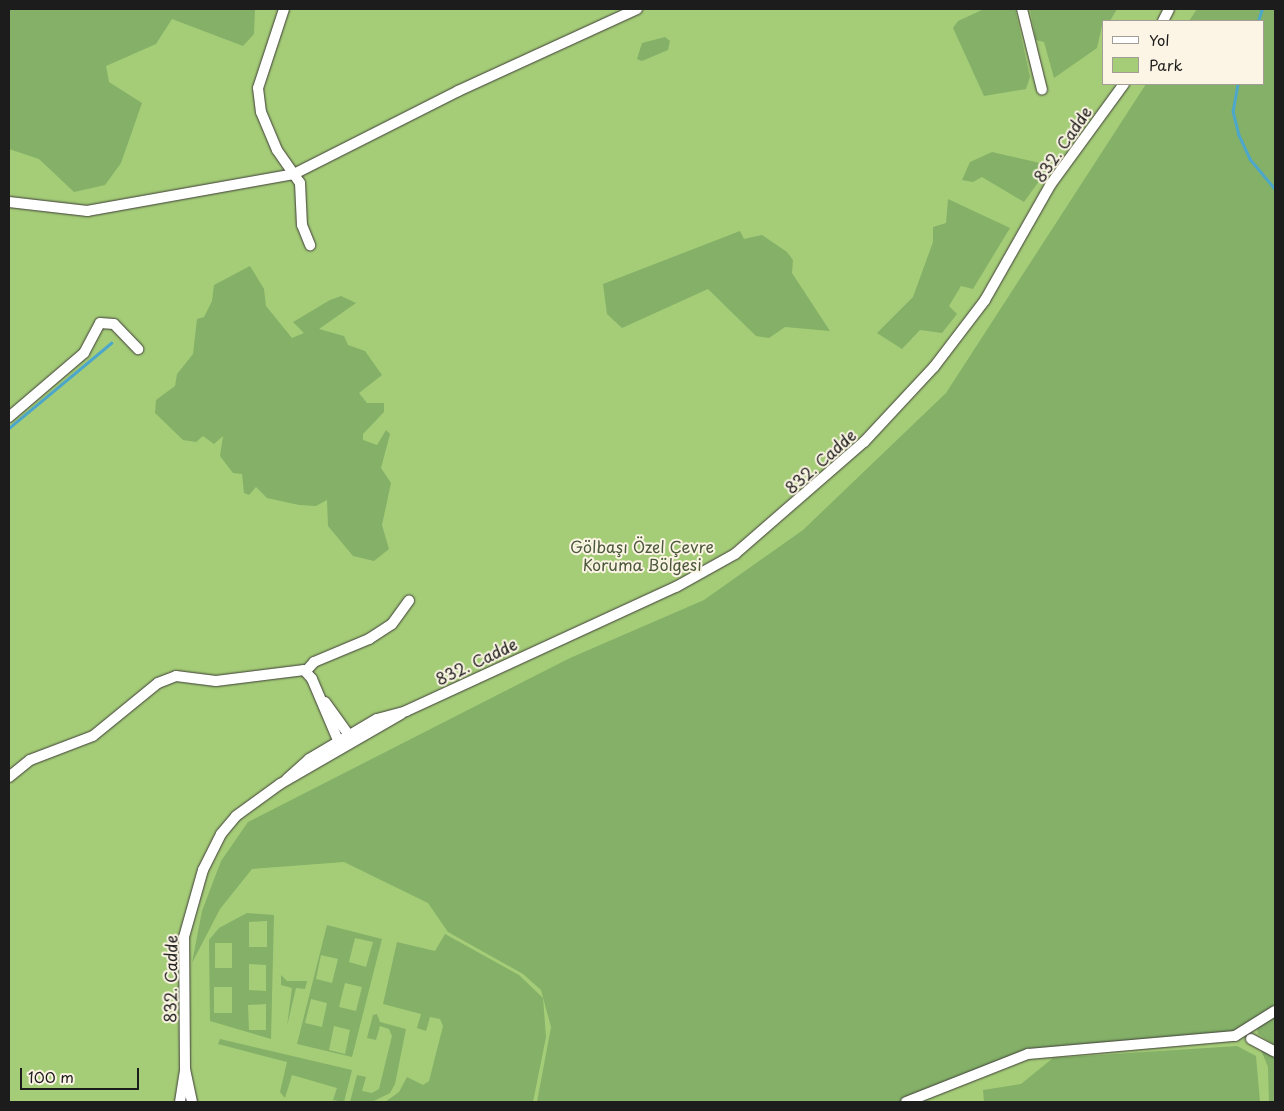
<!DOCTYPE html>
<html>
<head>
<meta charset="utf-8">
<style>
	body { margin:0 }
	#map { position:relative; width:1284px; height:1111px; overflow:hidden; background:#f5ebd2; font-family:"Playpen Sans",sans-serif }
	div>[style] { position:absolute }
	.green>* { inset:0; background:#a5cd78 }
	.forest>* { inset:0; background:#84b068 }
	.stream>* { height:2.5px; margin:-1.25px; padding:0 1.25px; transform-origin:1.25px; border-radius:1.25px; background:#4da7cb }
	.roads { filter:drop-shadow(0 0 1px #3d3b37) drop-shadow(0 0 1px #3d3b37) }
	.minor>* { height:10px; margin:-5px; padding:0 5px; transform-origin:5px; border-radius:5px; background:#fff }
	span { translate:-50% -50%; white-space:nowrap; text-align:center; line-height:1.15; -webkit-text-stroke:4px #fcf5e5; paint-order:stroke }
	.street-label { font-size:16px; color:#1c1c1c }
	.park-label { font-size:16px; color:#4c5a3c }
	.frame { position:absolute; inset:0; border:10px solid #1c1c1c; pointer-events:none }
	.legend { position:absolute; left:1102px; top:20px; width:162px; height:65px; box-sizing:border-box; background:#fcf5e5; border:1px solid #a29e95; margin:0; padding:6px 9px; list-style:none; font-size:15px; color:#1c1c1c }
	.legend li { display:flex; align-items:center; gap:10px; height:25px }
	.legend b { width:25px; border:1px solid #a29e95 }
	.scale { position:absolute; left:20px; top:1068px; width:119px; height:22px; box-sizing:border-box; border:2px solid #1c1c1c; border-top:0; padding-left:6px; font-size:15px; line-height:18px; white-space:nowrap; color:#1c1c1c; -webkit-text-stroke:4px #fcf5e5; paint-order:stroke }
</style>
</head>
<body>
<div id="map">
	<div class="green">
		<div style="clip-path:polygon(evenodd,9px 9px,1275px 9px,1275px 1102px,9px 1102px,9px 9px,1103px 21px,1263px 21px,1263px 84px,1103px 84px,1103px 21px)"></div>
	</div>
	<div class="forest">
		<div style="clip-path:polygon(9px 9px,255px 9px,254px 34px,243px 46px,172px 19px,156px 44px,106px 66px,109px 82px,142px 103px,121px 163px,105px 185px,74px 192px,39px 159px,9px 149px)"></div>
		<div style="clip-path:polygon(984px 9px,1015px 9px,1030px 77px,1026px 89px,984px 96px,953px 28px,958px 21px)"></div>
		<div style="clip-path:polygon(1030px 9px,1117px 9px,1110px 21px,1103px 21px,1097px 48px,1054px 78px,1044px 42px,1036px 40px)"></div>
		<div style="clip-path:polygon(1197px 9px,1275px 9px,1275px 1011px,1246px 1033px,1028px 1054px,906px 1102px,537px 1102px,551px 1027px,541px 990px,523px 974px,448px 932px,428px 903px,344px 862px,252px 869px,220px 909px,192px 963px,202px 911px,221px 861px,248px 822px,570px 658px,704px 600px,803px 530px,946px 393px,1146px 84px,1263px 84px,1263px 21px,1189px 21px)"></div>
		<div style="clip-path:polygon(665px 37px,670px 41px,668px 50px,642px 61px,637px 59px,642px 43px)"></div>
		<div style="clip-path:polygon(992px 152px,1040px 163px,1055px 159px,1024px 202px,982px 177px,973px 182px,962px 180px,970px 162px)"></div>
		<div style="clip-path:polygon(948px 199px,1010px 228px,973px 289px,961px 286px,949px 306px,957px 314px,942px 333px,920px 330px,902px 349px,877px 333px,913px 297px,933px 242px,933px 227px,946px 223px)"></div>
		<div style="clip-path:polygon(740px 231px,744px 239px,762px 235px,787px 252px,793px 260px,792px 273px,830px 331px,785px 327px,769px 338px,756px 336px,708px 289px,622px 328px,607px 314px,603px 284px)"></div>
		<div style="clip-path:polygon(250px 266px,264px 289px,266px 306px,292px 338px,304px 333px,293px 322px,330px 300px,341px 296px,356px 303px,319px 329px,344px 336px,348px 345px,365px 351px,382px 375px,359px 393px,367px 403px,384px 403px,384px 412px,363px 434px,363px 440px,377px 445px,386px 430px,390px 434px,381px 468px,391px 483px,382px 525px,389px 549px,374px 561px,353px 556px,328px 526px,327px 500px,316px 506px,299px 505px,267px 498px,256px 487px,249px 495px,244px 493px,242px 474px,233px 473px,220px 456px,223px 436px,214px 444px,203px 436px,196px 442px,183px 440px,155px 413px,156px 400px,175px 386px,177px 374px,193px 354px,197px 319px,204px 317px,212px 301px,214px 285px)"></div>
		<div style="clip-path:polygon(evenodd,247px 913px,274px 915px,271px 1039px,210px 1021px,209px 940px,219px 928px,247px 913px,267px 921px,267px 947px,249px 947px,249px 922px,267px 921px,247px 913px,215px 943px,232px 943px,232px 968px,215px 968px,215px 943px,247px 913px,249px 964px,266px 965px,266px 991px,249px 990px,249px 964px,247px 913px,214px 987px,232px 987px,232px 1013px,214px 1013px,214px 987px,247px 913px,266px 1004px,266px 1030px,249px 1030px,248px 1005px,266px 1004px)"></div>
		<div style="clip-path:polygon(evenodd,327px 925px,382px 939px,352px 1057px,297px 1044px,327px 925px,355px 938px,373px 942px,366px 967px,349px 962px,355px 938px,327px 925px,321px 955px,338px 959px,332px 983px,316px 979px,321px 955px,327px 925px,345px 983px,362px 987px,356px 1011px,339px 1007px,345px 983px,327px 925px,311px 999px,327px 1003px,322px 1027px,305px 1023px,311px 999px,327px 925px,334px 1026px,350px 1030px,345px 1054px,329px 1050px,334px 1026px)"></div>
		<div style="clip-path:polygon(445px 934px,519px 975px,543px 998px,546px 1037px,533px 1102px,385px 1102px,399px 1092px,407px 1077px,423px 1085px,429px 1081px,443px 1026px,440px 1019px,430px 1017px,426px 1031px,417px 1028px,421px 1014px,383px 1004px,397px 942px,435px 951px)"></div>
		<div style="clip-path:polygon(281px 975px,287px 981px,307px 981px,305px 989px,296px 988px,287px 1026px,292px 988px,281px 985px)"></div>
		<div style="clip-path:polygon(377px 1014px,380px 1022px,406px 1029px,395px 1084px,390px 1093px,372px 1102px,350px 1102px,357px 1075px,366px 1077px,362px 1091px,372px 1093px,379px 1089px,392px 1036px,389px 1029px,380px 1026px,376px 1040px,367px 1038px,373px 1015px)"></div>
		<div style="clip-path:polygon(1275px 1014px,1275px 1045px,1258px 1034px,1257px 1028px)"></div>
		<div style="clip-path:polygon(220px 1039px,352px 1070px,344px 1102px,333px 1100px,337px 1088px,292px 1075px,285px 1098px,280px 1092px,287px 1062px,218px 1044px)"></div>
		<div style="clip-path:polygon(1259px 1045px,1275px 1056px,1275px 1102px,1269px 1102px,1268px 1067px)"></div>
		<div style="clip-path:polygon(1237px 1046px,1256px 1056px,1260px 1102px,984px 1102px,983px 1090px,1021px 1084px,1053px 1058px)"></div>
	</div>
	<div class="stream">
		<div style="left:1258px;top:21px;width:13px;rotate:-72deg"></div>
		<div style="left:1238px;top:84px;width:27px;rotate:100deg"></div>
		<div style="left:1233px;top:111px;width:25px;rotate:76deg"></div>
		<div style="left:1239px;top:135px;width:26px;rotate:65deg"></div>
		<div style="left:1250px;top:159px;width:39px;rotate:50deg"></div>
		<div style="left:9px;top:428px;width:133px;rotate:-39.8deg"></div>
	</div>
	<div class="roads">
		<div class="minor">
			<div style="left:284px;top:9px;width:83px;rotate:108.2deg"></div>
			<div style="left:258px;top:88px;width:24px;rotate:83deg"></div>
			<div style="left:261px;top:112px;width:41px;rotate:67.2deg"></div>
			<div style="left:277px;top:150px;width:40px;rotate:55.1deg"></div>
			<div style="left:300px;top:183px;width:42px;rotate:87.3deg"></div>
			<div style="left:302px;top:225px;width:22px;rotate:68deg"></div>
			<div style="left:1022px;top:9px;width:83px;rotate:76.1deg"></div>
			<div style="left:1163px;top:21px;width:13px;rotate:-63deg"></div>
			<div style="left:9px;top:202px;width:79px;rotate:6.6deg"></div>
			<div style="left:87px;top:211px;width:210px;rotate:-10.1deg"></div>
			<div style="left:294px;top:174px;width:184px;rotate:-26.8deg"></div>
			<div style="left:458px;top:91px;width:197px;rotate:-24.6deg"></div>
			<div style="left:9px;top:417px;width:99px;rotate:-40.5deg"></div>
			<div style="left:84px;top:353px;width:34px;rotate:-62deg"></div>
			<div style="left:100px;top:323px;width:14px;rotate:4deg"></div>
			<div style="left:114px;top:324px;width:35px;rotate:46deg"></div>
			<div style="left:306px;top:671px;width:12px;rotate:-48deg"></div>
			<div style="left:314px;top:662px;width:60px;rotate:-22.7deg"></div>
			<div style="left:369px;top:639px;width:27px;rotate:-33deg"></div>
			<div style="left:392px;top:624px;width:29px;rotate:-54deg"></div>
			<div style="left:325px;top:702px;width:44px;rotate:54.2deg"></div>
			<div style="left:9px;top:777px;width:27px;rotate:-39deg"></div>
			<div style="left:30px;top:760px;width:67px;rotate:-20.9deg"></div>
			<div style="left:93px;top:736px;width:84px;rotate:-39.2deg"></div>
			<div style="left:158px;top:683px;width:19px;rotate:-21deg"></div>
			<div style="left:176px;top:676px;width:40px;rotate:7.1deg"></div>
			<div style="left:216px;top:681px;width:89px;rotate:-7.1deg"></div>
			<div style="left:304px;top:670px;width:12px;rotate:48deg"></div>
			<div style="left:312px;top:679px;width:72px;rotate:67deg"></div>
			<div style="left:287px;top:779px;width:30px;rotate:-42deg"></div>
			<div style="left:309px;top:759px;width:79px;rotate:-30.5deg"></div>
			<div style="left:377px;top:719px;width:30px;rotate:-15deg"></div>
			<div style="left:406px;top:711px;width:297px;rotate:-24.7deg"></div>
			<div style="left:676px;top:587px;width:68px;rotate:-29.2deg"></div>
			<div style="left:735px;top:554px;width:171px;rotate:-41deg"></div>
			<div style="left:864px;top:442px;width:103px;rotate:-47deg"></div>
			<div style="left:934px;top:367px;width:84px;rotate:-52.7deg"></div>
			<div style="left:985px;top:300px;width:133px;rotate:-60.4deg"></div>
			<div style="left:1051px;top:184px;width:124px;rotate:-53.9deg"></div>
			<div style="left:1251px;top:1039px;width:27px;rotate:28deg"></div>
			<div style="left:185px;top:1069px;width:34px;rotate:78deg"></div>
			<div style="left:180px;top:1102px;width:33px;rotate:-81deg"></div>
			<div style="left:185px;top:1069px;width:132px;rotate:-90.4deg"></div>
			<div style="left:184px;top:937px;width:70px;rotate:-74.2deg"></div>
			<div style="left:203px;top:870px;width:40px;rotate:-63.4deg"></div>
			<div style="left:221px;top:834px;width:23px;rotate:-50deg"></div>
			<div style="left:236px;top:816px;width:54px;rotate:-36deg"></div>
			<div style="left:280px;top:784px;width:140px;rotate:-30deg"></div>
			<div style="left:906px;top:1102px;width:131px;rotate:-21.5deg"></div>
			<div style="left:1028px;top:1054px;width:208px;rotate:-5deg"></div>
			<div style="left:1235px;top:1036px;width:47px;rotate:-32deg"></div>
		</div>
	</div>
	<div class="street-label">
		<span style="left:1062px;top:144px;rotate:-55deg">832. Cadde</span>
		<span style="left:820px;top:461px;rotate:-41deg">832. Cadde</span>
		<span style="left:476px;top:661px;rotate:-25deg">832. Cadde</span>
		<span style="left:170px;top:979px;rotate:-89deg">832. Cadde</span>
	</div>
	<div class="park-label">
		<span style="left:642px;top:555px">Gölbaşı Özel Çevre<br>Koruma Bölgesi</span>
	</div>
	<div class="frame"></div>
	<ul class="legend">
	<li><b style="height:6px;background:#fff"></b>Yol</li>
	<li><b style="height:14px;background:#a5cd78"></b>Park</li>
	</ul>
	<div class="scale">100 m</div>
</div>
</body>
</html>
